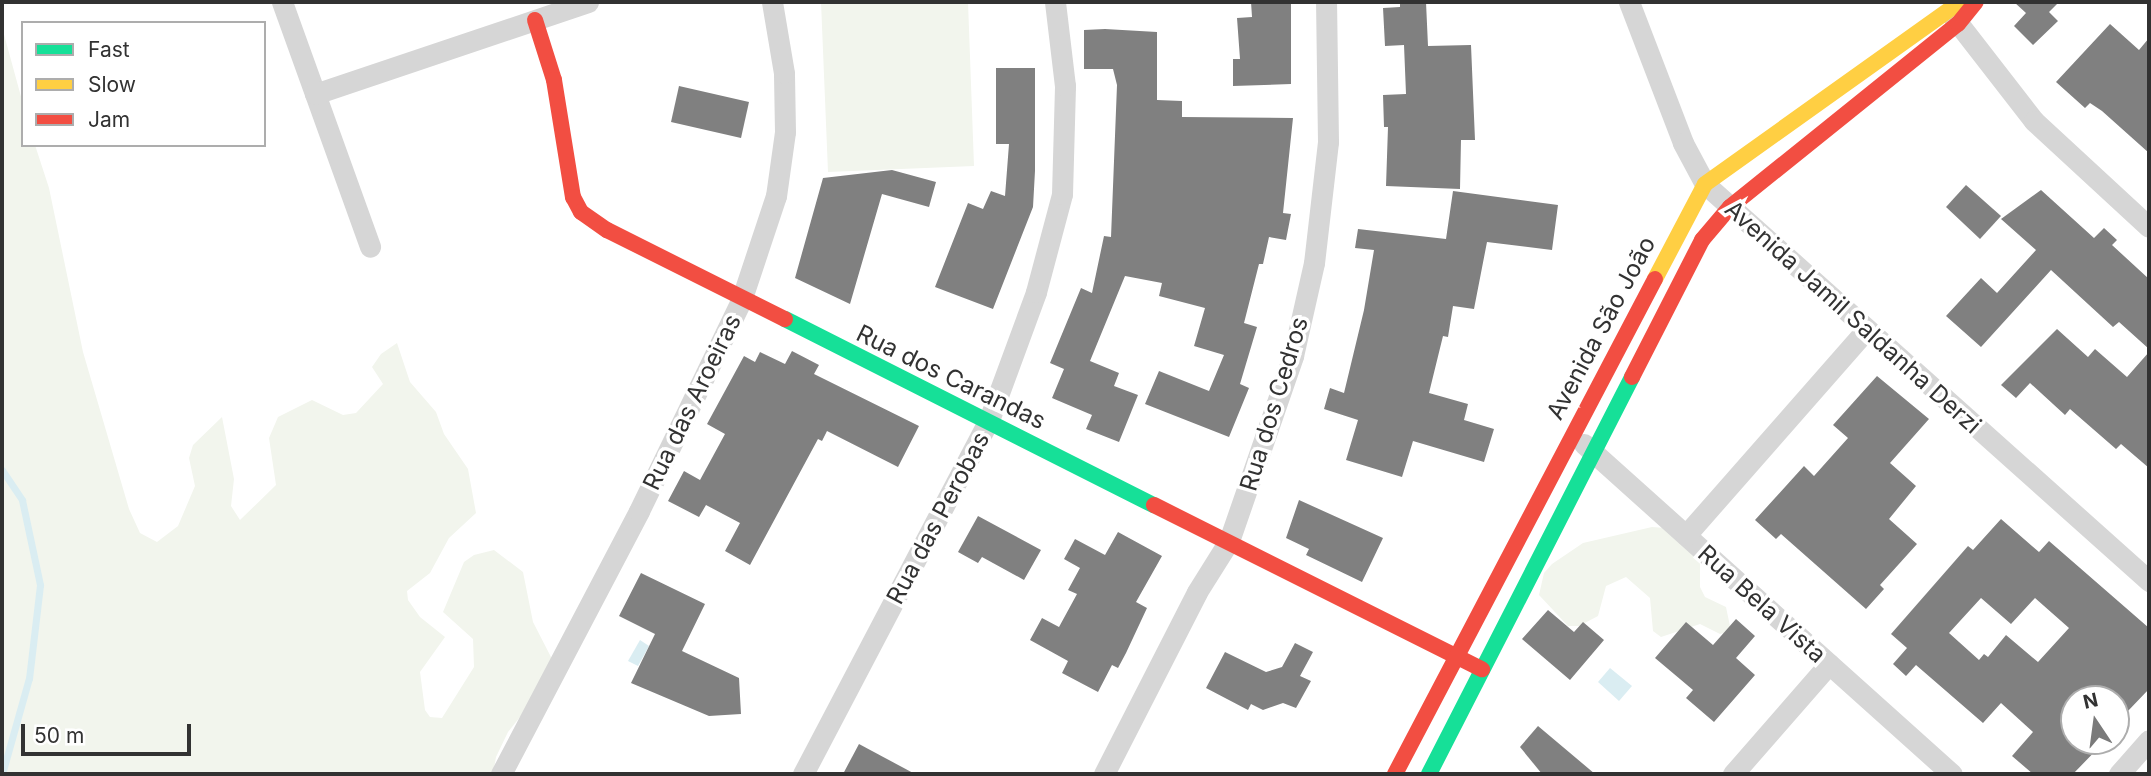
<!DOCTYPE html>
<html>
<head>
<meta charset="utf-8">
<style>
	body { margin:0 }
	#map { position:relative; width:2151px; height:776px; overflow:hidden; background:#fff; font-family:Inter,sans-serif }
	div>[style] { position:absolute }
	.green>* { inset:0; background:#f2f5ed }
	.water>* { inset:0; background:#daedf2 }
	.stream>* { height:7px; margin:-3.5px; padding:0 3.5px; transform-origin:3.5px; border-radius:3.5px; background:#daedf2 }
	.building>* { inset:0; background:#808080 }
	.street>* { height:21px; margin:-10.5px; padding:0 10.5px; transform-origin:10.5px; border-radius:10.5px; background:#d6d6d6 }
	.fast>* { height:16px; margin:-8px; padding:0 8px; transform-origin:8px; border-radius:8px; background:#16e098 }
	.slow>* { height:16px; margin:-8px; padding:0 8px; transform-origin:8px; border-radius:8px; background:#ffcf43 }
	.jam>* { height:16px; margin:-8px; padding:0 8px; transform-origin:8px; border-radius:8px; background:#f24e42 }
	span { translate:-50% -50%; white-space:nowrap; text-align:center; line-height:1.15; -webkit-text-stroke:7px #fff; paint-order:stroke }
	.street-label { font-size:24px; color:#323232 }
	.frame { position:absolute; inset:0; border:4px solid #323232; pointer-events:none }
	.legend { position:absolute; left:21px; top:21px; width:245px; height:126px; box-sizing:border-box; background:#fff; border:2px solid #adadad; margin:0; padding:9px 12px; list-style:none; font-size:21px; color:#323232 }
	.legend li { display:flex; align-items:center; gap:14px; height:35px }
	.legend b { width:35px; border:2px solid #adadad }
	.north { position:absolute; left:2060px; top:685px; width:70px; height:70px; box-sizing:border-box; background:#fff; border:2px solid #adadad; border-radius:50%; rotate:347deg; font-size:19px; font-weight:700; line-height:28px; text-align:center; color:#323232 }
	.north::after { content:''; display:block; margin:auto; width:24px; height:32px; background:#7a7a7a; clip-path:polygon(50% 0,100% 100%,50% 72%,0 100%) }
	.scale { position:absolute; left:21px; top:724px; width:170px; height:32px; box-sizing:border-box; border:4px solid #323232; border-top:0; padding-left:9px; font-size:21px; line-height:24px; white-space:nowrap; color:#323232; -webkit-text-stroke:5px #fff; paint-order:stroke }
</style>
</head>
<body>
<div id="map">
	<div class="green">
		<div style="clip-path:polygon(821px 2px,968px 2px,974px 166px,828px 172px)"></div>
		<div style="clip-path:polygon(2px 27px,23px 104px,23px 145px,35px 145px,49px 188px,83px 352px,129px 509px,140px 533px,157px 542px,178px 526px,195px 486px,189px 458px,193px 445px,222px 417px,234px 479px,231px 506px,240px 520px,276px 485px,269px 438px,278px 417px,312px 400px,343px 415px,356px 413px,383px 384px,372px 367px,381px 354px,397px 343px,410px 382px,436px 412px,444px 434px,468px 469px,476px 513px,449px 538px,430px 573px,407px 591px,408px 600px,420px 617px,445px 637px,420px 672px,425px 710px,430px 717px,442px 718px,474px 667px,473px 639px,443px 612px,464px 562px,474px 555px,494px 550px,523px 572px,533px 622px,552px 659px,544px 687px,508px 732px,496px 757px,493px 774px,2px 774px)"></div>
		<div style="clip-path:polygon(1652px 527px,1665px 528px,1700px 554px,1700px 587px,1705px 597px,1726px 607px,1731px 631px,1720px 634px,1700px 624px,1661px 637px,1653px 631px,1650px 598px,1626px 577px,1606px 586px,1598px 616px,1579px 626px,1568px 626px,1539px 595px,1544px 573px,1552px 564px,1583px 543px)"></div>
	</div>
	<div class="water">
		<div style="clip-path:polygon(640px 640px,649px 646px,638px 666px,628px 661px)"></div>
		<div style="clip-path:polygon(1610px 668px,1632px 686px,1619px 701px,1598px 682px)"></div>
	</div>
	<div class="stream">
		<div style="left:2px;top:470px;width:36px;rotate:56deg"></div>
		<div style="left:22px;top:500px;width:87px;rotate:78deg"></div>
		<div style="left:40px;top:585px;width:94px;rotate:96.7deg"></div>
		<div style="left:29px;top:678px;width:100px;rotate:105.7deg"></div>
	</div>
	<div class="building">
		<div style="clip-path:polygon(1251px 2px,1291px 2px,1291px 84px,1233px 86px,1233px 59px,1240px 59px,1237px 18px,1252px 17px)"></div>
		<div style="clip-path:polygon(1400px 2px,1426px 2px,1428px 46px,1471px 45px,1475px 140px,1461px 140px,1460px 189px,1386px 186px,1388px 127px,1384px 127px,1383px 95px,1406px 94px,1404px 45px,1385px 46px,1383px 8px,1400px 7px)"></div>
		<div style="clip-path:polygon(2014px 2px,2059px 2px,2049px 12px,2058px 21px,2033px 45px,2014px 26px,2026px 13px)"></div>
		<div style="clip-path:polygon(2110px 24px,2139px 50px,2149px 38px,2149px 153px,2102px 111px,2090px 103px,2085px 108px,2056px 82px)"></div>
		<div style="clip-path:polygon(1105px 29px,1157px 32px,1157px 100px,1182px 101px,1182px 117px,1293px 118px,1283px 213px,1291px 214px,1286px 240px,1269px 237px,1263px 264px,1259px 264px,1244px 323px,1257px 327px,1240px 384px,1249px 388px,1229px 437px,1145px 404px,1159px 371px,1209px 391px,1224px 355px,1194px 346px,1205px 308px,1159px 296px,1162px 283px,1125px 276px,1090px 361px,1119px 373px,1114px 386px,1138px 395px,1119px 442px,1086px 429px,1092px 415px,1052px 398px,1064px 369px,1050px 363px,1081px 288px,1092px 293px,1104px 236px,1111px 237px,1117px 85px,1113px 69px,1084px 69px,1084px 30px)"></div>
		<div style="clip-path:polygon(996px 68px,1035px 68px,1035px 171px,1033px 207px,993px 309px,935px 287px,968px 203px,983px 209px,991px 191px,1005px 196px,1009px 144px,996px 144px)"></div>
		<div style="clip-path:polygon(679px 86px,749px 102px,741px 138px,671px 122px)"></div>
		<div style="clip-path:polygon(892px 170px,936px 182px,929px 207px,882px 194px,850px 304px,795px 278px,823px 178px)"></div>
		<div style="clip-path:polygon(1966px 185px,2001px 216px,1980px 239px,1946px 207px)"></div>
		<div style="clip-path:polygon(2041px 190px,2094px 238px,2104px 228px,2117px 240px,2112px 245px,2149px 279px,2149px 349px,2119px 322px,2113px 327px,2051px 270px,1981px 347px,1946px 316px,1981px 278px,1997px 293px,2036px 250px,2001px 219px)"></div>
		<div style="clip-path:polygon(1453px 191px,1558px 205px,1552px 250px,1487px 242px,1474px 309px,1453px 306px,1448px 337px,1443px 336px,1429px 393px,1468px 404px,1464px 420px,1494px 429px,1484px 462px,1413px 441px,1402px 477px,1346px 460px,1358px 420px,1324px 409px,1330px 388px,1344px 393px,1364px 310px,1374px 250px,1355px 248px,1358px 229px,1446px 239px)"></div>
		<div style="clip-path:polygon(2057px 329px,2088px 357px,2095px 349px,2127px 377px,2149px 352px,2149px 468px,2121px 444px,2116px 449px,2070px 409px,2065px 415px,2030px 383px,2016px 398px,2001px 385px)"></div>
		<div style="clip-path:polygon(792px 351px,819px 365px,814px 374px,919px 426px,898px 467px,827px 431px,822px 441px,818px 439px,750px 565px,725px 551px,740px 523px,706px 505px,699px 517px,668px 501px,684px 471px,700px 480px,725px 434px,707px 424px,744px 356px,755px 362px,760px 352px,785px 364px)"></div>
		<div style="clip-path:polygon(1877px 376px,1929px 419px,1890px 463px,1916px 486px,1889px 519px,1917px 544px,1880px 585px,1884px 589px,1866px 609px,1781px 534px,1776px 539px,1755px 520px,1804px 466px,1814px 476px,1848px 438px,1833px 425px)"></div>
		<div style="clip-path:polygon(1299px 500px,1383px 538px,1362px 582px,1306px 555px,1309px 549px,1286px 538px)"></div>
		<div style="clip-path:polygon(978px 516px,1041px 550px,1024px 580px,982px 557px,978px 563px,958px 552px)"></div>
		<div style="clip-path:polygon(evenodd,2001px 519px,2039px 552px,2049px 541px,2149px 628px,2149px 689px,2127px 712px,2100px 687px,2089px 699px,2074px 699px,2074px 741px,2105px 741px,2073px 774px,2033px 774px,2012px 756px,2033px 732px,2001px 703px,1983px 723px,1916px 665px,1906px 676px,1893px 664px,1907px 648px,1891px 634px,1968px 546px,1973px 550px,2001px 519px,1981px 598px,2011px 624px,2035px 598px,2069px 628px,2038px 662px,2006px 635px,1988px 657px,1984px 654px,1979px 660px,1949px 633px,1981px 598px)"></div>
		<div style="clip-path:polygon(1118px 532px,1162px 556px,1136px 602px,1147px 608px,1126px 653px,1118px 668px,1112px 665px,1098px 692px,1062px 673px,1068px 661px,1030px 640px,1042px 618px,1059px 627px,1077px 594px,1068px 590px,1080px 568px,1064px 559px,1075px 539px,1105px 555px)"></div>
		<div style="clip-path:polygon(641px 573px,705px 604px,682px 651px,739px 678px,741px 714px,709px 716px,631px 683px,655px 634px,619px 616px)"></div>
		<div style="clip-path:polygon(1548px 610px,1574px 632px,1583px 622px,1604px 640px,1570px 680px,1522px 639px)"></div>
		<div style="clip-path:polygon(1736px 619px,1755px 636px,1736px 658px,1755px 675px,1714px 722px,1686px 698px,1693px 690px,1655px 658px,1686px 622px,1713px 645px)"></div>
		<div style="clip-path:polygon(1295px 643px,1313px 652px,1300px 676px,1311px 681px,1296px 708px,1283px 703px,1263px 710px,1251px 704px,1248px 710px,1206px 688px,1225px 652px,1266px 672px,1282px 667px)"></div>
		<div style="clip-path:polygon(1538px 726px,1595px 774px,1542px 774px,1520px 747px)"></div>
		<div style="clip-path:polygon(859px 744px,915px 774px,843px 774px)"></div>
	</div>
	<div class="street">
		<div style="left:282px;top:2px;width:260px;rotate:70.2deg"></div>
		<div style="left:1629px;top:2px;width:151px;rotate:69deg"></div>
		<div style="left:1683px;top:143px;width:47px;rotate:61.8deg"></div>
		<div style="left:1705px;top:184px;width:596px;rotate:41.8deg"></div>
		<div style="left:1951px;top:14px;width:135px;rotate:52.2deg"></div>
		<div style="left:2034px;top:121px;width:156px;rotate:42.7deg"></div>
		<div style="left:315px;top:94px;width:288px;rotate:-18.6deg"></div>
		<div style="left:1584px;top:444px;width:494px;rotate:41.9deg"></div>
		<div style="left:1686px;top:535px;width:274px;rotate:-48.7deg"></div>
		<div style="left:501px;top:774px;width:297px;rotate:-62.3deg"></div>
		<div style="left:639px;top:511px;width:233px;rotate:-64.1deg"></div>
		<div style="left:741px;top:301px;width:111px;rotate:-71.6deg"></div>
		<div style="left:776px;top:196px;width:65px;rotate:-82deg"></div>
		<div style="left:785px;top:132px;width:59px;rotate:-91deg"></div>
		<div style="left:784px;top:73px;width:72px;rotate:-99.6deg"></div>
		<div style="left:803px;top:774px;width:400px;rotate:-62.3deg"></div>
		<div style="left:989px;top:420px;width:136px;rotate:-69.8deg"></div>
		<div style="left:1036px;top:292px;width:101px;rotate:-75.1deg"></div>
		<div style="left:1062px;top:194px;width:108px;rotate:-88.4deg"></div>
		<div style="left:1065px;top:86px;width:85px;rotate:-96.8deg"></div>
		<div style="left:1104px;top:774px;width:204px;rotate:-62.9deg"></div>
		<div style="left:1197px;top:592px;width:60px;rotate:-57.9deg"></div>
		<div style="left:1229px;top:541px;width:196px;rotate:-70.9deg"></div>
		<div style="left:1293px;top:356px;width:95px;rotate:-77.3deg"></div>
		<div style="left:1314px;top:263px;width:122px;rotate:-83.4deg"></div>
		<div style="left:1328px;top:142px;width:140px;rotate:-90.8deg"></div>
		<div style="left:1733px;top:774px;width:146px;rotate:-48.9deg"></div>
		<div style="left:2119px;top:774px;width:45px;rotate:-48.6deg"></div>
	</div>
	<div class="fast">
		<div style="left:785px;top:319px;width:413px;rotate:26.8deg"></div>
		<div style="left:1429px;top:774px;width:446px;rotate:-62.9deg"></div>
	</div>
	<div class="slow">
		<div style="left:1655px;top:279px;width:107px;rotate:-62.2deg"></div>
		<div style="left:1705px;top:184px;width:313px;rotate:-35.5deg"></div>
	</div>
	<div class="jam">
		<div style="left:535px;top:20px;width:63px;rotate:72.4deg"></div>
		<div style="left:554px;top:80px;width:119px;rotate:80.8deg"></div>
		<div style="left:573px;top:197px;width:17px;rotate:62deg"></div>
		<div style="left:581px;top:212px;width:32px;rotate:35deg"></div>
		<div style="left:607px;top:230px;width:199px;rotate:26.6deg"></div>
		<div style="left:1632px;top:377px;width:154px;rotate:-62.9deg"></div>
		<div style="left:1702px;top:240px;width:43px;rotate:-49.7deg"></div>
		<div style="left:1730px;top:207px;width:292px;rotate:-38.8deg"></div>
		<div style="left:1958px;top:24px;width:28px;rotate:-51deg"></div>
		<div style="left:1154px;top:505px;width:367px;rotate:26.6deg"></div>
		<div style="left:1395px;top:774px;width:559px;rotate:-62.29deg"></div>
	</div>
	<div class="street-label">
		<span style="left:1853px;top:317px;rotate:42deg">Avenida Jamil Saldanha Derzi</span>
		<span style="left:1601px;top:328px;rotate:-62deg">Avenida São João</span>
		<span style="left:951px;top:377px;rotate:26deg">Rua dos Carandas</span>
		<span style="left:692px;top:402px;rotate:-64deg">Rua das Aroeiras</span>
		<span style="left:1274px;top:404px;rotate:-73deg">Rua dos Cedros</span>
		<span style="left:938px;top:518px;rotate:-62deg">Rua das Perobas</span>
		<span style="left:1762px;top:604px;rotate:42deg">Rua Bela Vista</span>
	</div>
	<div class="frame"></div>
	<ul class="legend">
	<li><b style="height:9px;background:#16e098"></b>Fast</li>
	<li><b style="height:9px;background:#ffcf43"></b>Slow</li>
	<li><b style="height:9px;background:#f24e42"></b>Jam</li>
	</ul>
	<div class="north">N</div>
	<div class="scale">50 m</div>
</div>
</body>
</html>
